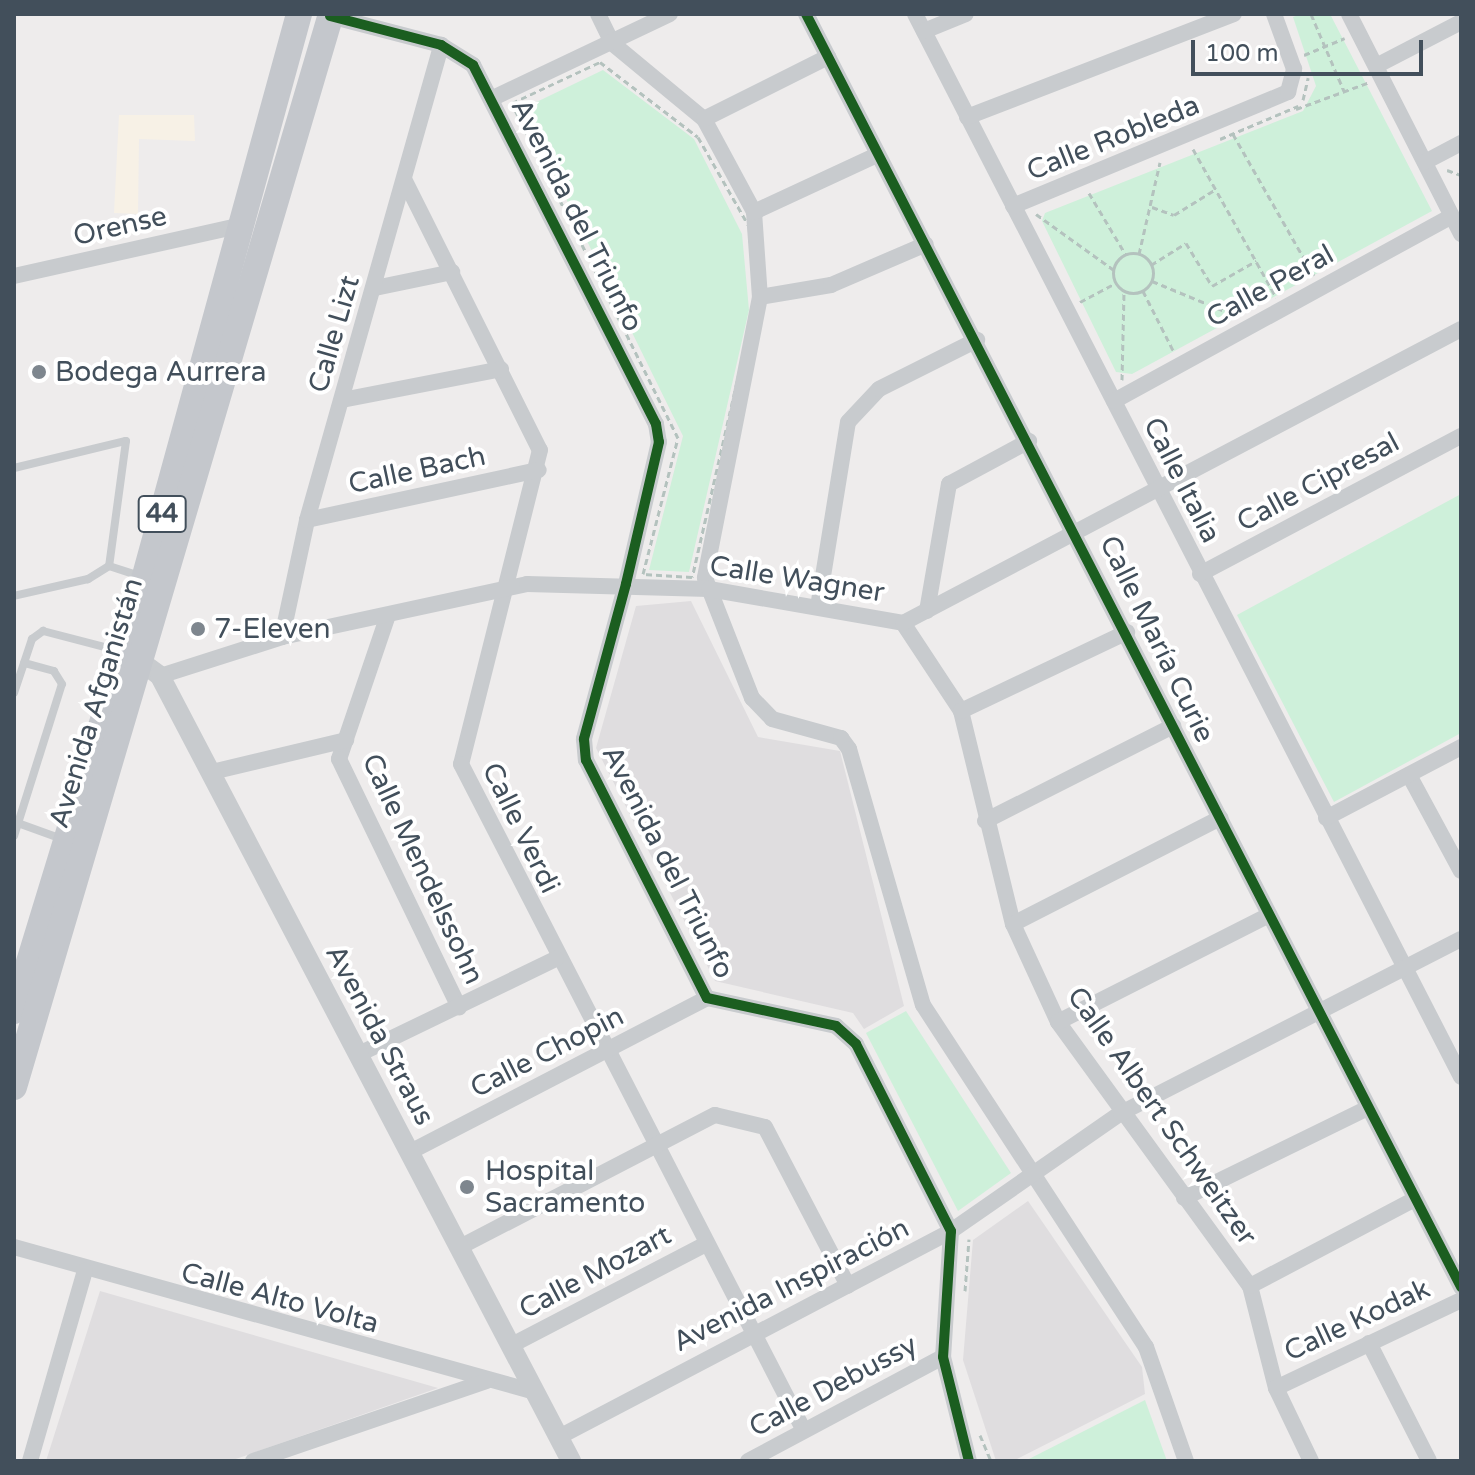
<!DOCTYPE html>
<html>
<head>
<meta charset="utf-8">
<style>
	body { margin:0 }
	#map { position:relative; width:1475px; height:1475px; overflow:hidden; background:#eeecec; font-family:"Varela Round",sans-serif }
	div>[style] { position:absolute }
	.commercial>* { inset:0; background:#f7f1e6 }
	.education>* { inset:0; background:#dfdddf }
	.green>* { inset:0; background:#cef0da }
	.path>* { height:3px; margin-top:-1.5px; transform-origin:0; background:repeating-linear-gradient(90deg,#b4c2be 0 6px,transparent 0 10px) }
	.path>.ring { margin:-1.5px; padding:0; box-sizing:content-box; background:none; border:3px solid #b4c2be; border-radius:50% }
	.service>* { height:8px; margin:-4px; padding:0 4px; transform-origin:4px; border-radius:4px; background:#c8cbce }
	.minor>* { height:16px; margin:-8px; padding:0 8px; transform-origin:8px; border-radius:8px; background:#c8cbce }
	.tertiary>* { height:20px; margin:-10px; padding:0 10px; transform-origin:10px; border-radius:10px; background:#c8cbce }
	.primary>* { height:26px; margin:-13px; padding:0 13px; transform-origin:13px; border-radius:13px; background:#c4c7cc }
	.cycleway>* { height:10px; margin:-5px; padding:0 5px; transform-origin:5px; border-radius:5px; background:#1b5e20 }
	.dots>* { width:22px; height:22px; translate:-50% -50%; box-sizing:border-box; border:4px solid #fff; border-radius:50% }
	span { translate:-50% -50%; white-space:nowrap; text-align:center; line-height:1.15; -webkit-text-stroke:8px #fff; paint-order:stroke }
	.shield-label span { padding:2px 6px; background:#fff; border:2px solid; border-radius:6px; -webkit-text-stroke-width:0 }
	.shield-label { font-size:26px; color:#424f5b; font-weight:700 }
	.street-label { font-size:28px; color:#424f5b }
	.poi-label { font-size:28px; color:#424f5b }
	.left { translate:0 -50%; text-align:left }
	.frame { position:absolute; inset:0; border:16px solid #424f5b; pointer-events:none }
	.scale { position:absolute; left:1191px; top:40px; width:232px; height:36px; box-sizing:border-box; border:4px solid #424f5b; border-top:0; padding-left:10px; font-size:24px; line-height:28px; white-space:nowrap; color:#424f5b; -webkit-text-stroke:6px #fff; paint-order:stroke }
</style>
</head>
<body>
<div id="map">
	<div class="commercial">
		<div style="clip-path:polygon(119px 115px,194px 115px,195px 141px,139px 139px,138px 214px,114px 213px)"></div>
	</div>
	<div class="education">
		<div style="clip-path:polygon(691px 601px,758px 737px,840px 751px,904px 1006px,864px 1029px,853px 1013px,715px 981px,596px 748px,636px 606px)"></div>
		<div style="clip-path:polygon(1028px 1201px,1142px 1367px,1145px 1394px,1013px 1461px,996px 1461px,963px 1360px,973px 1240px)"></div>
		<div style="clip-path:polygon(100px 1291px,438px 1388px,230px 1461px,46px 1461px)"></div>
	</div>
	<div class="green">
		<div style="clip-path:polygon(1301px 14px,1330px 14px,1432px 211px,1132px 374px,1116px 372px,1042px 221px,1045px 213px,1303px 111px,1316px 86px,1293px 17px)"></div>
		<div style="clip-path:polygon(603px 70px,694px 139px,742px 234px,749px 310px,689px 572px,649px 570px,683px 436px,522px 109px)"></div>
		<div style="clip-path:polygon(1461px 494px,1461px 733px,1334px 802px,1237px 615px)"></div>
		<div style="clip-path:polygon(906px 1011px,1011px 1173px,958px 1211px,866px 1033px)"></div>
		<div style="clip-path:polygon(1145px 1400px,1167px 1461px,1025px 1461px)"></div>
	</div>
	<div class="path">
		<div style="left:1311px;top:14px;width:84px;rotate:66.8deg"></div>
		<div style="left:1304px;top:55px;width:44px;rotate:-22.5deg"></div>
		<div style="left:600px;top:62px;width:123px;rotate:37.4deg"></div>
		<div style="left:698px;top:137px;width:103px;rotate:60.2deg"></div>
		<div style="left:749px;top:226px;width:77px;rotate:85.5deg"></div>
		<div style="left:755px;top:303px;width:281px;rotate:102.9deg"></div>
		<div style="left:692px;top:577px;width:49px;rotate:-176.5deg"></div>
		<div style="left:643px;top:574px;width:140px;rotate:-75.6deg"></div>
		<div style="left:678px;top:438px;width:374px;rotate:-116.4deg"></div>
		<div style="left:512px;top:103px;width:97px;rotate:-25deg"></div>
		<div style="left:1303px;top:100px;width:23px;rotate:-77deg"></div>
		<div style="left:1296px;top:109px;width:76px;rotate:-20.1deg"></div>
		<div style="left:1233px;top:134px;width:163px;rotate:60.3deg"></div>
		<div style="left:1220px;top:139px;width:85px;rotate:-22.9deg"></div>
		<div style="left:1193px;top:149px;width:170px;rotate:60.7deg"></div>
		<div style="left:1447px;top:170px;width:15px;rotate:20deg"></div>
		<div style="left:1089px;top:193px;width:72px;rotate:59.2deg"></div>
		<div style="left:1152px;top:207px;width:23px;rotate:20deg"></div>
		<div style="left:1174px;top:215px;width:49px;rotate:-31.8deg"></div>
		<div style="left:1036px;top:214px;width:96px;rotate:35.7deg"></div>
		<div class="ring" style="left:1113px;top:253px;width:37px;height:37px"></div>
		<div style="left:1139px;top:254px;width:94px;rotate:-77.1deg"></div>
		<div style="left:1151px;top:265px;width:41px;rotate:-32.2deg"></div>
		<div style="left:1186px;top:243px;width:50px;rotate:58.8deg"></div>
		<div style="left:1212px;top:286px;width:51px;rotate:-29.6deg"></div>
		<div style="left:1152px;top:281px;width:92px;rotate:22.4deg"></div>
		<div style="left:1143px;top:291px;width:68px;rotate:63.1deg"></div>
		<div style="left:1080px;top:302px;width:40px;rotate:-28deg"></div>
		<div style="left:1122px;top:380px;width:88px;rotate:-88.7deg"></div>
		<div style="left:965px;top:1291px;width:52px;rotate:-85.6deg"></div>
		<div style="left:980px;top:1435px;width:28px;rotate:67deg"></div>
	</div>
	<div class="service">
		<div style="left:14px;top:468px;width:115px;rotate:-13.6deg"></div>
		<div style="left:126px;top:441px;width:126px;rotate:97.7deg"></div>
		<div style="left:109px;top:566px;width:25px;rotate:148deg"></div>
		<div style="left:88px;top:579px;width:76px;rotate:167.1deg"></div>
		<div style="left:109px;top:566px;width:32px;rotate:18deg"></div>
		<div style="left:14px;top:693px;width:57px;rotate:-71.6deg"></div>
		<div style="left:32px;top:639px;width:14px;rotate:-36deg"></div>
		<div style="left:43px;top:631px;width:80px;rotate:14.6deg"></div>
		<div style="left:15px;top:822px;width:50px;rotate:19.9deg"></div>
		<div style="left:14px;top:836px;width:159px;rotate:-72.5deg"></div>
		<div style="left:62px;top:684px;width:15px;rotate:-122deg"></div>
		<div style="left:54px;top:671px;width:31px;rotate:-165deg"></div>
	</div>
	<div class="minor">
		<div style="left:598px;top:14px;width:32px;rotate:64deg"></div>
		<div style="left:612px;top:43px;width:119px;rotate:39.6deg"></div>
		<div style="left:704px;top:119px;width:106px;rotate:61.7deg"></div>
		<div style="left:754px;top:212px;width:85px;rotate:86deg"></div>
		<div style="left:760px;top:297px;width:286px;rotate:101.1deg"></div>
		<div style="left:705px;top:578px;width:129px;rotate:68.6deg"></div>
		<div style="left:752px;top:698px;width:29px;rotate:46deg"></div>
		<div style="left:772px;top:719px;width:72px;rotate:15.4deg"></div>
		<div style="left:841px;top:738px;width:14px;rotate:54deg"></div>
		<div style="left:849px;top:749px;width:266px;rotate:73.9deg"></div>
		<div style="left:923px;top:1005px;width:408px;rotate:56.9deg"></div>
		<div style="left:1146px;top:1347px;width:121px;rotate:70.7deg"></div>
		<div style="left:806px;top:14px;width:1432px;rotate:62.77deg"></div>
		<div style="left:915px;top:14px;width:1195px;rotate:62.81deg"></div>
		<div style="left:1349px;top:14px;width:247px;rotate:63deg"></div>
		<div style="left:330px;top:16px;width:115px;rotate:14.6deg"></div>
		<div style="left:441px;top:45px;width:38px;rotate:32deg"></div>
		<div style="left:473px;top:65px;width:403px;rotate:63deg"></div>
		<div style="left:656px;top:424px;width:18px;rotate:81deg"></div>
		<div style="left:659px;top:442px;width:146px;rotate:103.1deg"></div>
		<div style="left:626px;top:584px;width:161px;rotate:105.2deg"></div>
		<div style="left:584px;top:739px;width:21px;rotate:85deg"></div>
		<div style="left:586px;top:760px;width:267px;rotate:63.1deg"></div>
		<div style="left:707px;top:998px;width:132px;rotate:12.2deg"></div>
		<div style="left:836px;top:1026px;width:27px;rotate:42deg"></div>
		<div style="left:856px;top:1044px;width:210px;rotate:63.1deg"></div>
		<div style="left:951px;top:1231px;width:126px;rotate:93.6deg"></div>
		<div style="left:943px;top:1357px;width:107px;rotate:76deg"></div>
		<div style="left:924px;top:31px;width:45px;rotate:-22deg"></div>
		<div style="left:1376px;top:66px;width:96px;rotate:-27.4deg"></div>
		<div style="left:491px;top:99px;width:198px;rotate:-25.4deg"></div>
		<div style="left:967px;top:117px;width:286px;rotate:-21.1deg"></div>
		<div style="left:704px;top:119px;width:139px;rotate:-26.6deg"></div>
		<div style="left:1425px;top:162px;width:41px;rotate:-27.8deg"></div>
		<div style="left:404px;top:179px;width:303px;rotate:63.4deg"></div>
		<div style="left:540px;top:450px;width:324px;rotate:104.1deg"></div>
		<div style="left:461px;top:764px;width:748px;rotate:62.78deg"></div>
		<div style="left:1013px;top:206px;width:298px;rotate:-22.5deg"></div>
		<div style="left:1288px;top:92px;width:24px;rotate:-75deg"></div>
		<div style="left:1294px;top:69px;width:59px;rotate:-110deg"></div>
		<div style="left:754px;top:212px;width:136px;rotate:-24.9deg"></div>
		<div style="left:14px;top:276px;width:230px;rotate:-12.6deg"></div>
		<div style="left:375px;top:288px;width:79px;rotate:-11.7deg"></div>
		<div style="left:760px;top:297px;width:72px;rotate:-9.6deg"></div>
		<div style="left:831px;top:285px;width:103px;rotate:-23.3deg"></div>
		<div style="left:342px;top:400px;width:162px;rotate:-11deg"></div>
		<div style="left:1114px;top:401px;width:385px;rotate:-28.7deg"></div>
		<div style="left:307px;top:520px;width:237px;rotate:-12.2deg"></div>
		<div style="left:1200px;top:574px;width:295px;rotate:-27.9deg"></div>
		<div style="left:818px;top:607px;width:187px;rotate:-80.8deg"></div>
		<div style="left:848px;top:422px;width:45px;rotate:-46.8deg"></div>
		<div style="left:879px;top:389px;width:110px;rotate:-26.6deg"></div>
		<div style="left:927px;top:611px;width:129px;rotate:-80.2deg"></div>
		<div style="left:949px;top:484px;width:91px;rotate:-28.3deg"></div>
		<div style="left:387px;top:618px;width:149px;rotate:108.8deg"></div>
		<div style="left:339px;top:759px;width:276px;rotate:64.2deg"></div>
		<div style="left:903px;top:623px;width:105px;rotate:56.6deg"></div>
		<div style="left:961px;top:711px;width:219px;rotate:76.3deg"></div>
		<div style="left:1013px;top:924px;width:108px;rotate:65.3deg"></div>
		<div style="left:1058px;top:1022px;width:326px;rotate:54deg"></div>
		<div style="left:1250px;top:1286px;width:105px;rotate:75.7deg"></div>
		<div style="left:1276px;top:1388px;width:81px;rotate:64.4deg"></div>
		<div style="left:282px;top:637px;width:120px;rotate:-77.9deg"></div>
		<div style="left:307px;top:520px;width:494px;rotate:-74.2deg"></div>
		<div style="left:160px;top:676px;width:128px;rotate:-17.7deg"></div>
		<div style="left:282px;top:637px;width:251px;rotate:-12.2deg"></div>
		<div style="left:527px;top:584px;width:182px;rotate:1.6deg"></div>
		<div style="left:709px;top:589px;width:197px;rotate:9.9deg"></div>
		<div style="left:903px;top:623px;width:631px;rotate:-27.78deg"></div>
		<div style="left:961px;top:711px;width:184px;rotate:-25.4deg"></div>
		<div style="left:212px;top:772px;width:138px;rotate:-13.4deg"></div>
		<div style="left:1409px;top:775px;width:109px;rotate:61.6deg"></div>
		<div style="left:1326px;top:818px;width:153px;rotate:-27.7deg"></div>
		<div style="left:985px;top:821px;width:211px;rotate:-26.8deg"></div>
		<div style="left:1013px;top:924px;width:233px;rotate:-27.1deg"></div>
		<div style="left:1058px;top:1022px;width:237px;rotate:-26.9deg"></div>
		<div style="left:357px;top:1055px;width:221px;rotate:-25.8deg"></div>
		<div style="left:410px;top:1152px;width:335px;rotate:-27.4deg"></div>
		<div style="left:1184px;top:1198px;width:205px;rotate:-26.1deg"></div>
		<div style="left:14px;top:1247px;width:541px;rotate:15.55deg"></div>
		<div style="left:460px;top:1247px;width:287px;rotate:-27.4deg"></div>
		<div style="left:715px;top:1115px;width:51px;rotate:13.5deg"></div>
		<div style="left:765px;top:1127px;width:179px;rotate:62.4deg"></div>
		<div style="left:1250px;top:1286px;width:187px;rotate:-27.8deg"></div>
		<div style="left:1369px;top:1343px;width:132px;rotate:63deg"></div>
		<div style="left:510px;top:1346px;width:219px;rotate:-27.5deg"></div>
		<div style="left:1276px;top:1388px;width:205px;rotate:-25.4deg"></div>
		<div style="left:559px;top:1437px;width:443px;rotate:-27.7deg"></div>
		<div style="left:951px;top:1231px;width:207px;rotate:-34.8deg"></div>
		<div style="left:1121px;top:1113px;width:382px;rotate:-27.1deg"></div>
		<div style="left:30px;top:1461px;width:198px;rotate:-73.9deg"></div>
		<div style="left:253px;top:1461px;width:247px;rotate:-18.9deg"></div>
		<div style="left:748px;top:1461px;width:221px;rotate:-28.1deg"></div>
	</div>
	<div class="tertiary">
		<div style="left:130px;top:654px;width:37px;rotate:36deg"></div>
		<div style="left:160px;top:676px;width:886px;rotate:62.36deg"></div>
	</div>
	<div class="primary">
		<div style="left:14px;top:1011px;width:375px;rotate:-73deg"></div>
		<div style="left:124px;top:652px;width:662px;rotate:-74.66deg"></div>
		<div style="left:14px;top:1087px;width:1119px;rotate:-73.54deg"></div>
	</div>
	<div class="cycleway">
		<div style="left:806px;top:14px;width:1432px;rotate:62.77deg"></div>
		<div style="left:330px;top:16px;width:115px;rotate:14.6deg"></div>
		<div style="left:441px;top:45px;width:38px;rotate:32deg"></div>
		<div style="left:473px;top:65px;width:403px;rotate:63deg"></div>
		<div style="left:656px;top:424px;width:18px;rotate:81deg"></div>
		<div style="left:659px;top:442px;width:146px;rotate:103.1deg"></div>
		<div style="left:626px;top:584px;width:161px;rotate:105.2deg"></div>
		<div style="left:584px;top:739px;width:21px;rotate:85deg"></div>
		<div style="left:586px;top:760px;width:267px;rotate:63.1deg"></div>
		<div style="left:707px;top:998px;width:132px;rotate:12.2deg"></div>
		<div style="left:836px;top:1026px;width:27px;rotate:42deg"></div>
		<div style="left:856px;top:1044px;width:210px;rotate:63.1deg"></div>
		<div style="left:951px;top:1231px;width:126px;rotate:93.6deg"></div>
		<div style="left:943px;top:1357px;width:107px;rotate:76deg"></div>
	</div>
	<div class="dots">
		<div style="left:39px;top:372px;background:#7e868e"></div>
		<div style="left:198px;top:629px;background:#7e868e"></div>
		<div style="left:467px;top:1187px;background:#7e868e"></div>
	</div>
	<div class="shield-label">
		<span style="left:162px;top:514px">44</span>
	</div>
	<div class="street-label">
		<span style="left:1113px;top:138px;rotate:-22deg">Calle Robleda</span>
		<span style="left:577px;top:215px;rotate:63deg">Avenida del Triunfo</span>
		<span style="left:120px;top:226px;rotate:-13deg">Orense</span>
		<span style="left:1270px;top:286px;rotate:-29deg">Calle Peral</span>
		<span style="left:334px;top:334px;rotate:-74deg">Calle Lizt</span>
		<span style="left:417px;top:470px;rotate:-12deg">Calle Bach</span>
		<span style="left:1182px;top:480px;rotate:63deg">Calle Italia</span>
		<span style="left:1318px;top:482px;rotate:-28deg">Calle Cipresal</span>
		<span style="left:797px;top:579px;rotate:9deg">Calle Wagner</span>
		<span style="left:1157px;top:639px;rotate:64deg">Calle María Curie</span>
		<span style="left:96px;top:703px;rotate:-73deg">Avenida Afganistán</span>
		<span style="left:521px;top:828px;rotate:64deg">Calle Verdi</span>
		<span style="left:668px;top:862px;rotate:63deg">Avenida del Triunfo</span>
		<span style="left:423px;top:869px;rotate:65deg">Calle Mendelssohn</span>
		<span style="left:380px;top:1035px;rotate:62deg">Avenida Straus</span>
		<span style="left:547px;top:1052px;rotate:-27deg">Calle Chopin</span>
		<span style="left:1162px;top:1116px;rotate:55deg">Calle Albert Schweitzer</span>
		<span style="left:595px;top:1272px;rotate:-28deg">Calle Mozart</span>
		<span style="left:791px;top:1285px;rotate:-27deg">Avenida Inspiración</span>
		<span style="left:280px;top:1298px;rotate:15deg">Calle Alto Volta</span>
		<span style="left:1357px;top:1320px;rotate:-25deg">Calle Kodak</span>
		<span style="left:833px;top:1386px;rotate:-28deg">Calle Debussy</span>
	</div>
	<div class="poi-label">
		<span class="left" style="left:55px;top:372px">Bodega Aurrera</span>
		<span class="left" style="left:214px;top:629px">7-Eleven</span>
		<span class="left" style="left:485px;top:1187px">Hospital<br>Sacramento</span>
	</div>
	<div class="frame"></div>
	<div class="scale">100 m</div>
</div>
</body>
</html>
